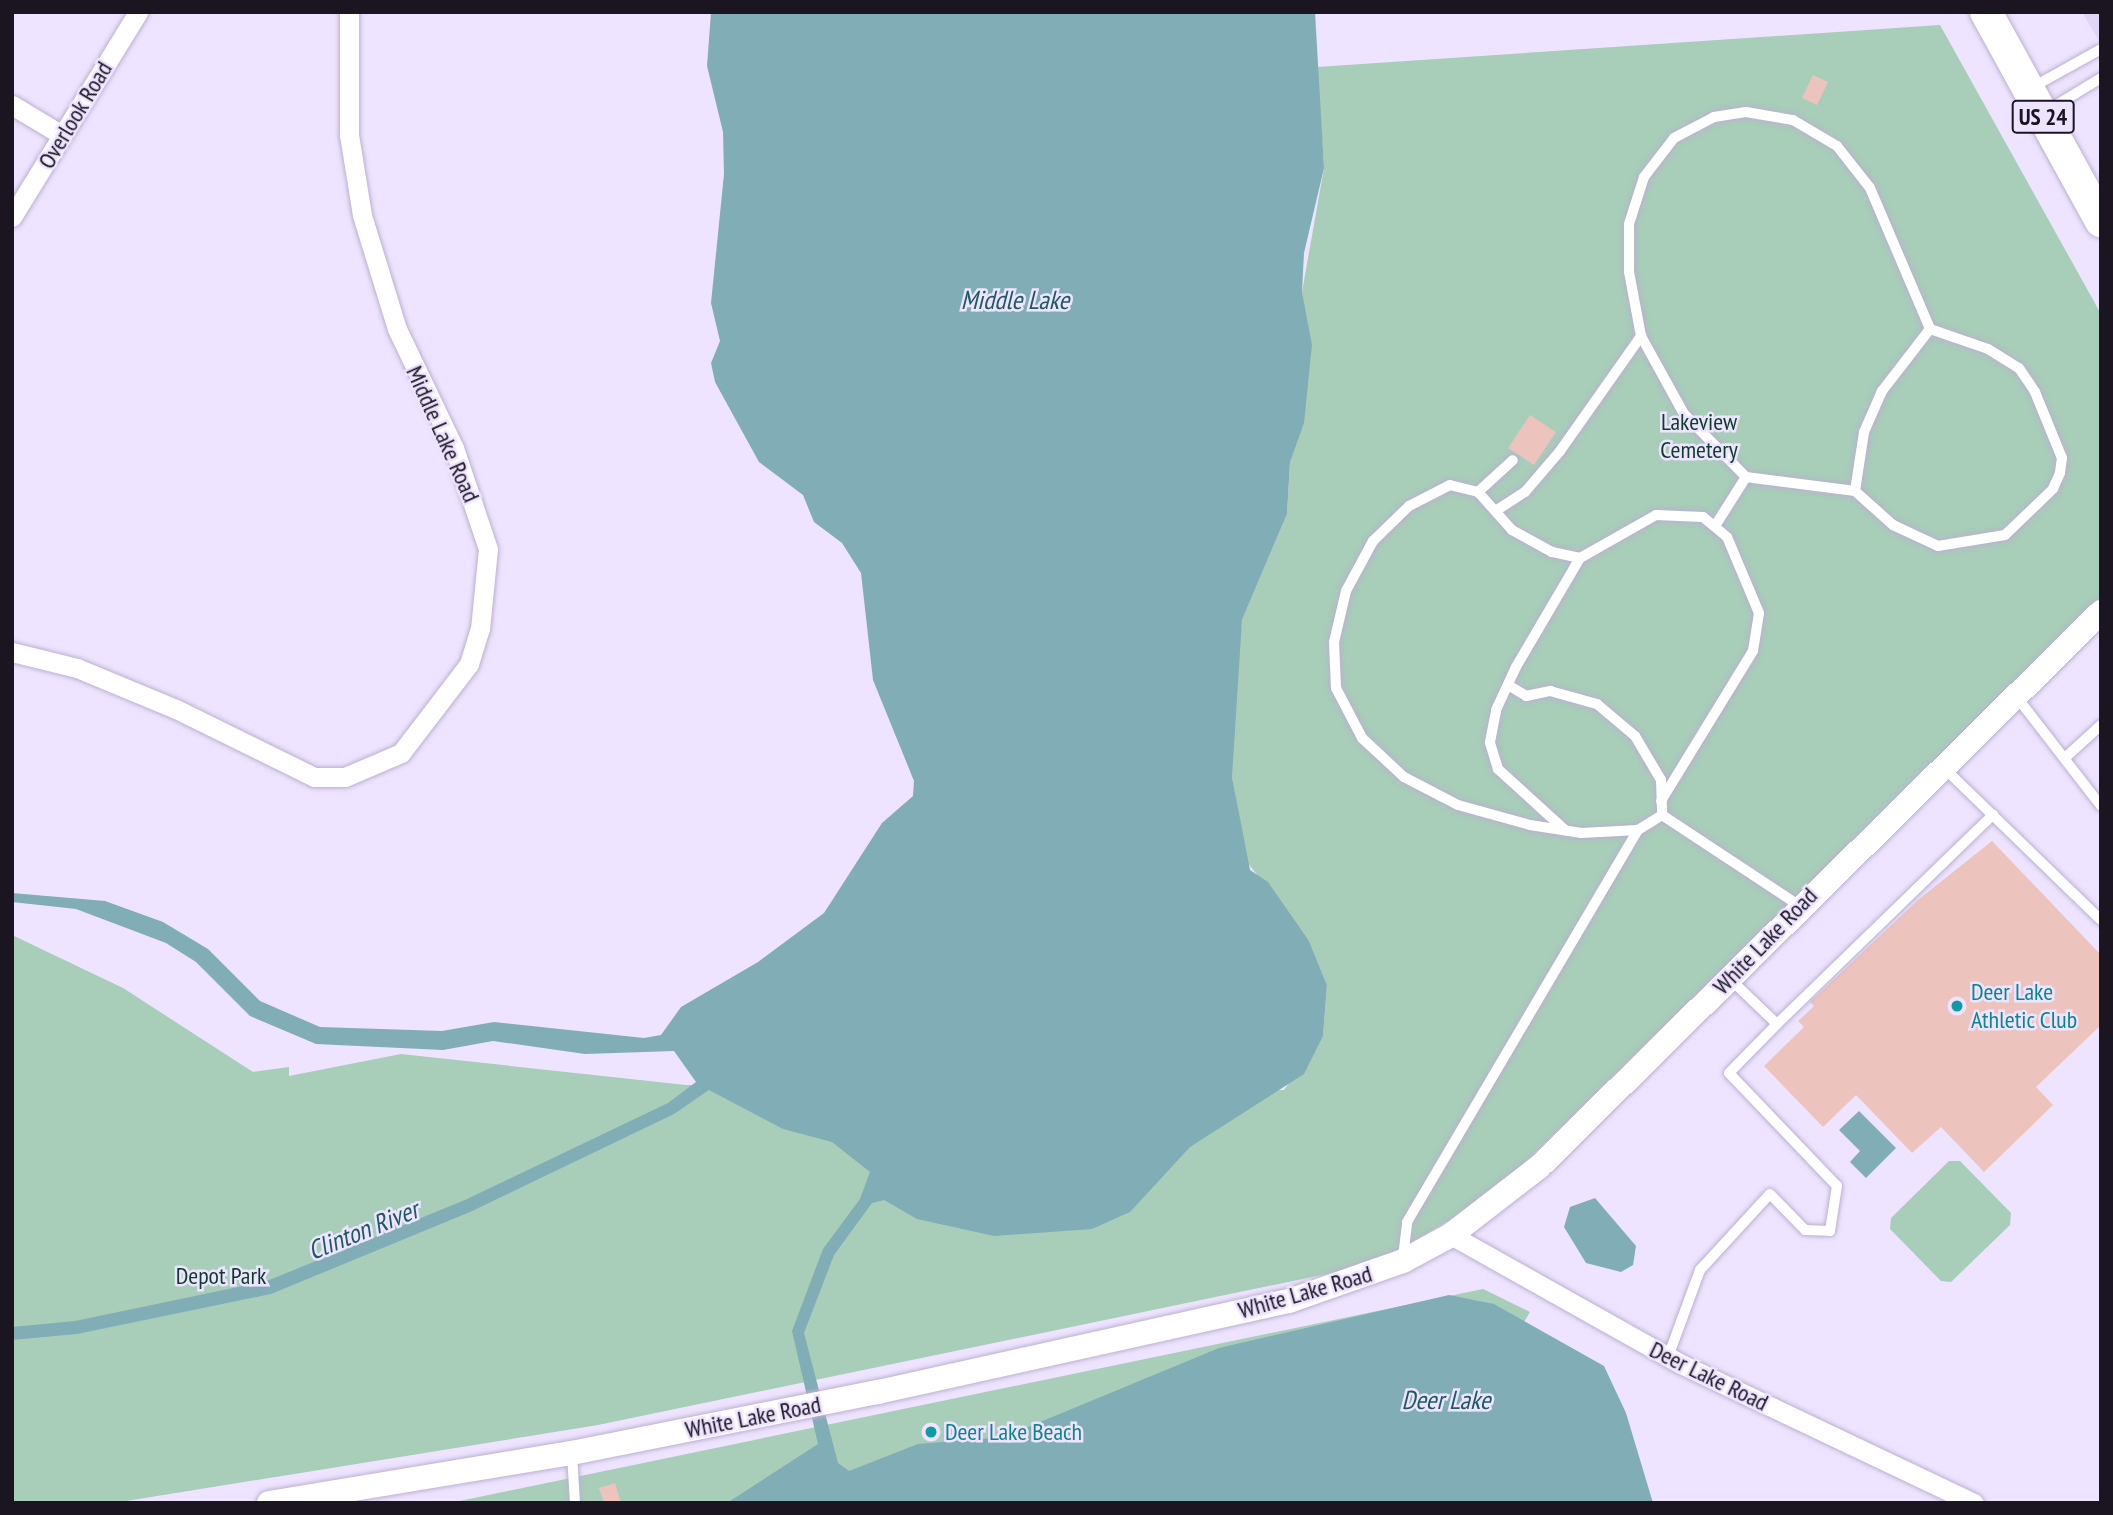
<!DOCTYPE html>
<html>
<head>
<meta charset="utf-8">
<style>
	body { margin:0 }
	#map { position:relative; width:2113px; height:1515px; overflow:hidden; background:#eee4ff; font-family:"PT Sans Narrow",sans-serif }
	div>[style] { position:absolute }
	.built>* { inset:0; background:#e0d5f5 }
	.green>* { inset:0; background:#a8cdb9 }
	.water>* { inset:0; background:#80adb6 }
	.building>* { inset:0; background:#edc3be }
	.roads { filter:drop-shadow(0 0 2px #bcb0d1) drop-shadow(0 0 2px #bcb0d1) }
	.service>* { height:10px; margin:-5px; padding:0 5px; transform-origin:5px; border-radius:5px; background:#fff }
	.minor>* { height:19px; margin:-9.5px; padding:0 9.5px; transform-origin:9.5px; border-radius:9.5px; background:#fff }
	.tertiary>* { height:24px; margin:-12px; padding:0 12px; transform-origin:12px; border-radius:12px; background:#fff }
	.primary>* { height:32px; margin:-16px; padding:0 16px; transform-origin:16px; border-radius:16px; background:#fff }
	.dots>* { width:19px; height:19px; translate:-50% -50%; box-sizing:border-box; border:4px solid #eee4ff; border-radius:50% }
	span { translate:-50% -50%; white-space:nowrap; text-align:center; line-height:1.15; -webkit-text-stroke:5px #eee4ff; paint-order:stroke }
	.shield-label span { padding:2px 5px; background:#eee4ff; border:2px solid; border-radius:5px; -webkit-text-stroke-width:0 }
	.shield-label { font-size:23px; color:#1a1521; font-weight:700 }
	.street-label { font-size:24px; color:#1a1521 }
	.park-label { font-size:24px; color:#0c3d29 }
	.culture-label { font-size:24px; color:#0d838f }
	.left { translate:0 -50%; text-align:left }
	.water-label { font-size:26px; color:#1d5a65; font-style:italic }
	.frame { position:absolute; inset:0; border:14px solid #1a1521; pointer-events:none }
</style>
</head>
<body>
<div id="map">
	<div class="built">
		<div style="clip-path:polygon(2082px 12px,2101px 12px,2101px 45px,2095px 34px)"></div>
	</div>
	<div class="green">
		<div style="clip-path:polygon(1940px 25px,2101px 314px,2101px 597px,1492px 1195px,1375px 1264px,598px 1425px,114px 1503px,12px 1503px,12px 935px,123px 988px,253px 1072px,289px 1067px,289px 1076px,401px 1054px,686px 1085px,1284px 1090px,1323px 1036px,1327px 985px,1309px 941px,1247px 862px,1232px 777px,1233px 704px,1242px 620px,1287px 514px,1290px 462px,1311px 356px,1302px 292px,1324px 168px,1317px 67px)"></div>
		<div style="clip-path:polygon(1949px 1161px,1960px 1161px,2011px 1213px,2010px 1225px,1951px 1282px,1941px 1281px,1890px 1229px,1891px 1218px)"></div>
		<div style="clip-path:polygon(1483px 1289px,1530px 1312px,1414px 1503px,450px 1503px)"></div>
	</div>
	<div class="water">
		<div style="clip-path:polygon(711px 12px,1315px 12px,1324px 168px,1304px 253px,1302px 292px,1312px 345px,1304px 423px,1290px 462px,1287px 514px,1242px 620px,1232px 777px,1250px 870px,1268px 882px,1309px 941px,1327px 985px,1323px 1036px,1304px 1074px,1190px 1147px,1130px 1212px,1092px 1229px,994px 1236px,917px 1219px,884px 1200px,872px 1203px,834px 1255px,804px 1333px,838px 1463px,849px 1471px,918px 1444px,1004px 1437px,1219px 1348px,1449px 1295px,1494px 1304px,1604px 1366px,1626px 1413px,1653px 1503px,727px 1503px,818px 1444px,792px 1331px,823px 1249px,860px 1199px,870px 1172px,832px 1142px,783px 1129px,709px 1090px,674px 1114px,470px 1212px,271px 1294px,77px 1334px,12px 1340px,12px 1327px,75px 1321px,267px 1281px,465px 1200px,668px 1103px,696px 1082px,674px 1051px,585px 1054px,493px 1041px,443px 1050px,316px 1044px,250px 1016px,196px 962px,166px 943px,76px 909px,12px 902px,12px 893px,105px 901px,163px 922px,208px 949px,260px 1001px,320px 1027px,442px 1031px,494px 1022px,644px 1038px,661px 1035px,681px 1007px,758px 962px,824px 913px,882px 823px,913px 796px,914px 781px,873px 680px,861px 573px,842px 543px,814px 522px,803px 495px,759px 462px,715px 382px,711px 363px,720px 341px,711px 303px,724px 174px,723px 132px,707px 66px)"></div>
		<div style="clip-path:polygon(1859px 1111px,1896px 1148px,1866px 1178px,1850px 1162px,1860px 1151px,1839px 1130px)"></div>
		<div style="clip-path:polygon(1595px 1198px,1636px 1246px,1633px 1265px,1621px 1272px,1586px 1263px,1564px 1227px,1570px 1207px)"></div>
	</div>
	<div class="building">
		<div style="clip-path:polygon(1813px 75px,1828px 82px,1817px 105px,1802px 98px)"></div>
		<div style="clip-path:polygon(1530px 415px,1556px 432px,1534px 465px,1508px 448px)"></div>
		<div style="clip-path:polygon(1992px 841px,2101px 955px,2101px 1025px,2036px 1087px,2053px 1105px,1984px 1172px,1941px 1127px,1912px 1153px,1856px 1095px,1823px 1127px,1764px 1066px,1804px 1027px,1798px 1021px,1814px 1006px,1810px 1002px,1918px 900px)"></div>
		<div style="clip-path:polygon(615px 1483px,621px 1503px,604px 1503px,599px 1488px)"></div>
	</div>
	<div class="roads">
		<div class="service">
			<div style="left:2031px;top:88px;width:80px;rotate:-29.1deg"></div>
			<div style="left:1746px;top:112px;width:48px;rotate:9.7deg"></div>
			<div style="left:1793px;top:120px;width:51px;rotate:30.6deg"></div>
			<div style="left:1837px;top:146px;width:53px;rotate:51.8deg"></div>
			<div style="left:1870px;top:188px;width:153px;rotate:66.9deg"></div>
			<div style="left:1930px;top:329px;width:61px;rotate:19deg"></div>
			<div style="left:1988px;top:349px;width:36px;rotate:32deg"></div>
			<div style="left:2019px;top:368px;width:29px;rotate:56deg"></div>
			<div style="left:2035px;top:392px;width:71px;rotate:67.8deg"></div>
			<div style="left:2062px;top:458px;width:15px;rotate:98deg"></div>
			<div style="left:2060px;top:473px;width:17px;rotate:114deg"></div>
			<div style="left:2053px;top:489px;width:66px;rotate:136.2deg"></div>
			<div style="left:2005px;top:535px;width:68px;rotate:170.7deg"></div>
			<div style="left:1938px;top:546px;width:50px;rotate:-155deg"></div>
			<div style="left:1893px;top:525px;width:51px;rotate:-138.2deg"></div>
			<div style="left:1855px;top:491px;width:110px;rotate:-172.7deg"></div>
			<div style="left:1746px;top:477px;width:88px;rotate:-134.5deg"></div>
			<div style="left:1684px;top:414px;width:89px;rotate:-118.9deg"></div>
			<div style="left:1641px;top:336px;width:65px;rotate:-100.6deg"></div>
			<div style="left:1629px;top:272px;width:48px;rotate:-90deg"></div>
			<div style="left:1629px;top:224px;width:49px;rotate:-72.3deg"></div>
			<div style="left:1644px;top:177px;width:49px;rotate:-52.4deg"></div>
			<div style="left:1674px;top:138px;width:45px;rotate:-27.7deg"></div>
			<div style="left:1714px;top:117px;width:32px;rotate:-9deg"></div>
			<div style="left:2045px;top:112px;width:66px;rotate:-31.3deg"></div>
			<div style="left:1855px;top:491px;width:60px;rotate:-81.3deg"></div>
			<div style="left:1864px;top:432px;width:45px;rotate:-66.3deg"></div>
			<div style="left:1882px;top:391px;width:78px;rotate:-52.3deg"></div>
			<div style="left:1478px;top:492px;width:47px;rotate:-42.4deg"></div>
			<div style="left:1497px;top:510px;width:33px;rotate:-33deg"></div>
			<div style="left:1525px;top:492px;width:54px;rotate:-49.5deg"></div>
			<div style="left:1560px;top:451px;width:141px;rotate:-54.8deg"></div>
			<div style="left:1715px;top:526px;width:58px;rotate:-57.7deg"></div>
			<div style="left:1508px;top:685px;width:21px;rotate:31deg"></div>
			<div style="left:1526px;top:696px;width:25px;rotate:-12deg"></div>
			<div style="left:1550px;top:691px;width:49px;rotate:15.5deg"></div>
			<div style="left:1597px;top:704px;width:50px;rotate:40.1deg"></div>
			<div style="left:1635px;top:736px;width:51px;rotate:59.4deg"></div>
			<div style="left:1661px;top:780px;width:35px;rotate:88deg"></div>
			<div style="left:2016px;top:696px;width:139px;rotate:52.3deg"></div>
			<div style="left:2067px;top:756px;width:46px;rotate:-42.4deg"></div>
			<div style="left:1943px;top:767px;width:220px;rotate:44.1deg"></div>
			<div style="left:1661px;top:801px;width:176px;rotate:-58.5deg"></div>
			<div style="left:1753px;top:651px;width:38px;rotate:-81deg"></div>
			<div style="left:1759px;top:613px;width:82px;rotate:-112.8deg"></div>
			<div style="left:1727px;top:537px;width:31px;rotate:-140deg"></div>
			<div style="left:1703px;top:517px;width:47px;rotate:-177.6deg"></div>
			<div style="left:1656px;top:515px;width:87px;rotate:150.5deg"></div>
			<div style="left:1580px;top:558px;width:29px;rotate:-168deg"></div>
			<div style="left:1552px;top:552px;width:46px;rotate:-151.2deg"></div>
			<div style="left:1512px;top:530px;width:51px;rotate:-131.8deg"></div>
			<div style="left:1478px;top:492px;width:29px;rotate:-166deg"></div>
			<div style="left:1450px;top:485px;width:46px;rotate:152.9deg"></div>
			<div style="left:1409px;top:506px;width:50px;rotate:135.8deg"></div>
			<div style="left:1373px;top:541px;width:57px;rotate:118.4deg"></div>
			<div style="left:1346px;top:591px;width:52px;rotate:103.2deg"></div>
			<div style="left:1334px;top:642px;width:46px;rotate:87.5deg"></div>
			<div style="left:1336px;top:688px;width:56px;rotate:62.5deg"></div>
			<div style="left:1362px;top:738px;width:57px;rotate:42.9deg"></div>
			<div style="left:1404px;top:777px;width:61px;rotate:27.4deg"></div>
			<div style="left:1458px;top:805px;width:75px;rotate:15.5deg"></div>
			<div style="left:1530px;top:825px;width:52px;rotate:8.9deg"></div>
			<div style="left:1581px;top:833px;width:57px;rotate:-3deg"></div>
			<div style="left:1638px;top:830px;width:28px;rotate:-32deg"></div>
			<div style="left:1662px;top:815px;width:165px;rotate:33.4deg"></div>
			<div style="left:1565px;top:830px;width:91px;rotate:-137.7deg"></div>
			<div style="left:1498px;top:769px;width:28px;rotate:-107deg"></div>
			<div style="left:1490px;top:742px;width:33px;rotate:-79deg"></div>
			<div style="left:1496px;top:710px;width:47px;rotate:-65.1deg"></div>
			<div style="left:1516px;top:667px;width:126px;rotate:-59.6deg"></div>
			<div style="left:1729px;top:978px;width:66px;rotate:43.8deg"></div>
			<div style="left:1777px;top:1024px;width:301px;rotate:-44.1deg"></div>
			<div style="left:1403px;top:1257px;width:35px;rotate:-83deg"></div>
			<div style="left:1407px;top:1222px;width:455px;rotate:-59.5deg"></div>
			<div style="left:1668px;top:1357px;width:93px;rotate:-69.8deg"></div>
			<div style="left:1700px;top:1270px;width:103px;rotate:-47.4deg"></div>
			<div style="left:1770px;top:1194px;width:50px;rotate:45.8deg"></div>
			<div style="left:1805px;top:1230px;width:25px;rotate:2deg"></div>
			<div style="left:1830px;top:1231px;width:46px;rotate:-81.2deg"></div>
			<div style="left:1837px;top:1186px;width:156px;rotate:-133.7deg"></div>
			<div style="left:1729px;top:1073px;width:69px;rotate:-45.6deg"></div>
			<div style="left:572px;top:1454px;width:49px;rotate:86.5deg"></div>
		</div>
		<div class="minor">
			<div style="left:12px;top:105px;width:58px;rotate:31deg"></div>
			<div style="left:12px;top:217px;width:241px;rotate:-58.4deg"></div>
			<div style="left:12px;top:652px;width:67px;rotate:13.8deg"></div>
			<div style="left:77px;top:668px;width:107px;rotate:22.5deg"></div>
			<div style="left:176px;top:709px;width:154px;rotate:26.2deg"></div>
			<div style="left:314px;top:777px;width:31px"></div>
			<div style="left:345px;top:777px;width:61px;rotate:-23.2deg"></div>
			<div style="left:401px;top:753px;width:112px;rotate:-52.6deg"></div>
			<div style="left:469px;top:664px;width:37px;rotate:-73deg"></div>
			<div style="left:480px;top:629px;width:80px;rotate:-84.3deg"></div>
			<div style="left:488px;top:549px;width:107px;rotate:-108.6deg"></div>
			<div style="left:454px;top:448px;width:132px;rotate:-115.6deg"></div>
			<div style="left:397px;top:329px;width:119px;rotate:-107.1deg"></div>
			<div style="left:362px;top:215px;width:81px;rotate:-99.2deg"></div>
			<div style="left:349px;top:135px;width:123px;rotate:-90deg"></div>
			<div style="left:1451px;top:1235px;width:264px;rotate:29.3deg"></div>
			<div style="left:1681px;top:1364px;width:324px;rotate:25.4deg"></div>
		</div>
		<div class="tertiary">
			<div style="left:269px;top:1503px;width:307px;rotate:-9.4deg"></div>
			<div style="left:572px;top:1453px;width:312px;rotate:-11.3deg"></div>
			<div style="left:878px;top:1392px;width:421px;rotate:-12.5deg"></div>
			<div style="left:1289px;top:1301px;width:121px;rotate:-19.3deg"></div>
			<div style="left:1403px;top:1261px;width:55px;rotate:-28.4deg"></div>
			<div style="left:1451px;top:1235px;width:111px;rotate:-37.7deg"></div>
			<div style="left:1539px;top:1167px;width:790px;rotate:-44.64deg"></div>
		</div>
		<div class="primary">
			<div style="left:1986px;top:12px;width:239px;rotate:61.2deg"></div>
		</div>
	</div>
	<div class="dots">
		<div style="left:1957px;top:1006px;background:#0f9aa8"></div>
		<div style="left:931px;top:1432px;background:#0f9aa8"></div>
	</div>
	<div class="shield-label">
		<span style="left:2043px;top:117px">US 24</span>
	</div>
	<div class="street-label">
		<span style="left:75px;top:115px;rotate:-59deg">Overlook Road</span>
		<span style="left:443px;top:434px;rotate:66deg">Middle Lake Road</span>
		<span style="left:1765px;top:941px;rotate:-46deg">White Lake Road</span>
		<span style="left:1305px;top:1292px;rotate:-16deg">White Lake Road</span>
		<span style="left:1709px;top:1376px;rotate:26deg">Deer Lake Road</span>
		<span style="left:753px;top:1417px;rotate:-11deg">White Lake Road</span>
	</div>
	<div class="park-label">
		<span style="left:1699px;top:436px">Lakeview<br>Cemetery</span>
		<span style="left:221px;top:1276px">Depot Park</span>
	</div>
	<div class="culture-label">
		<span class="left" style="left:1971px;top:1006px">Deer Lake<br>Athletic Club</span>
		<span class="left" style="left:945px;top:1432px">Deer Lake Beach</span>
	</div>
	<div class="water-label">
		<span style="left:1015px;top:300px">Middle Lake</span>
		<span style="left:363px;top:1230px;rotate:-22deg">Clinton River</span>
		<span style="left:1446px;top:1400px">Deer Lake</span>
	</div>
	<div class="frame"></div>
</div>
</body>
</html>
